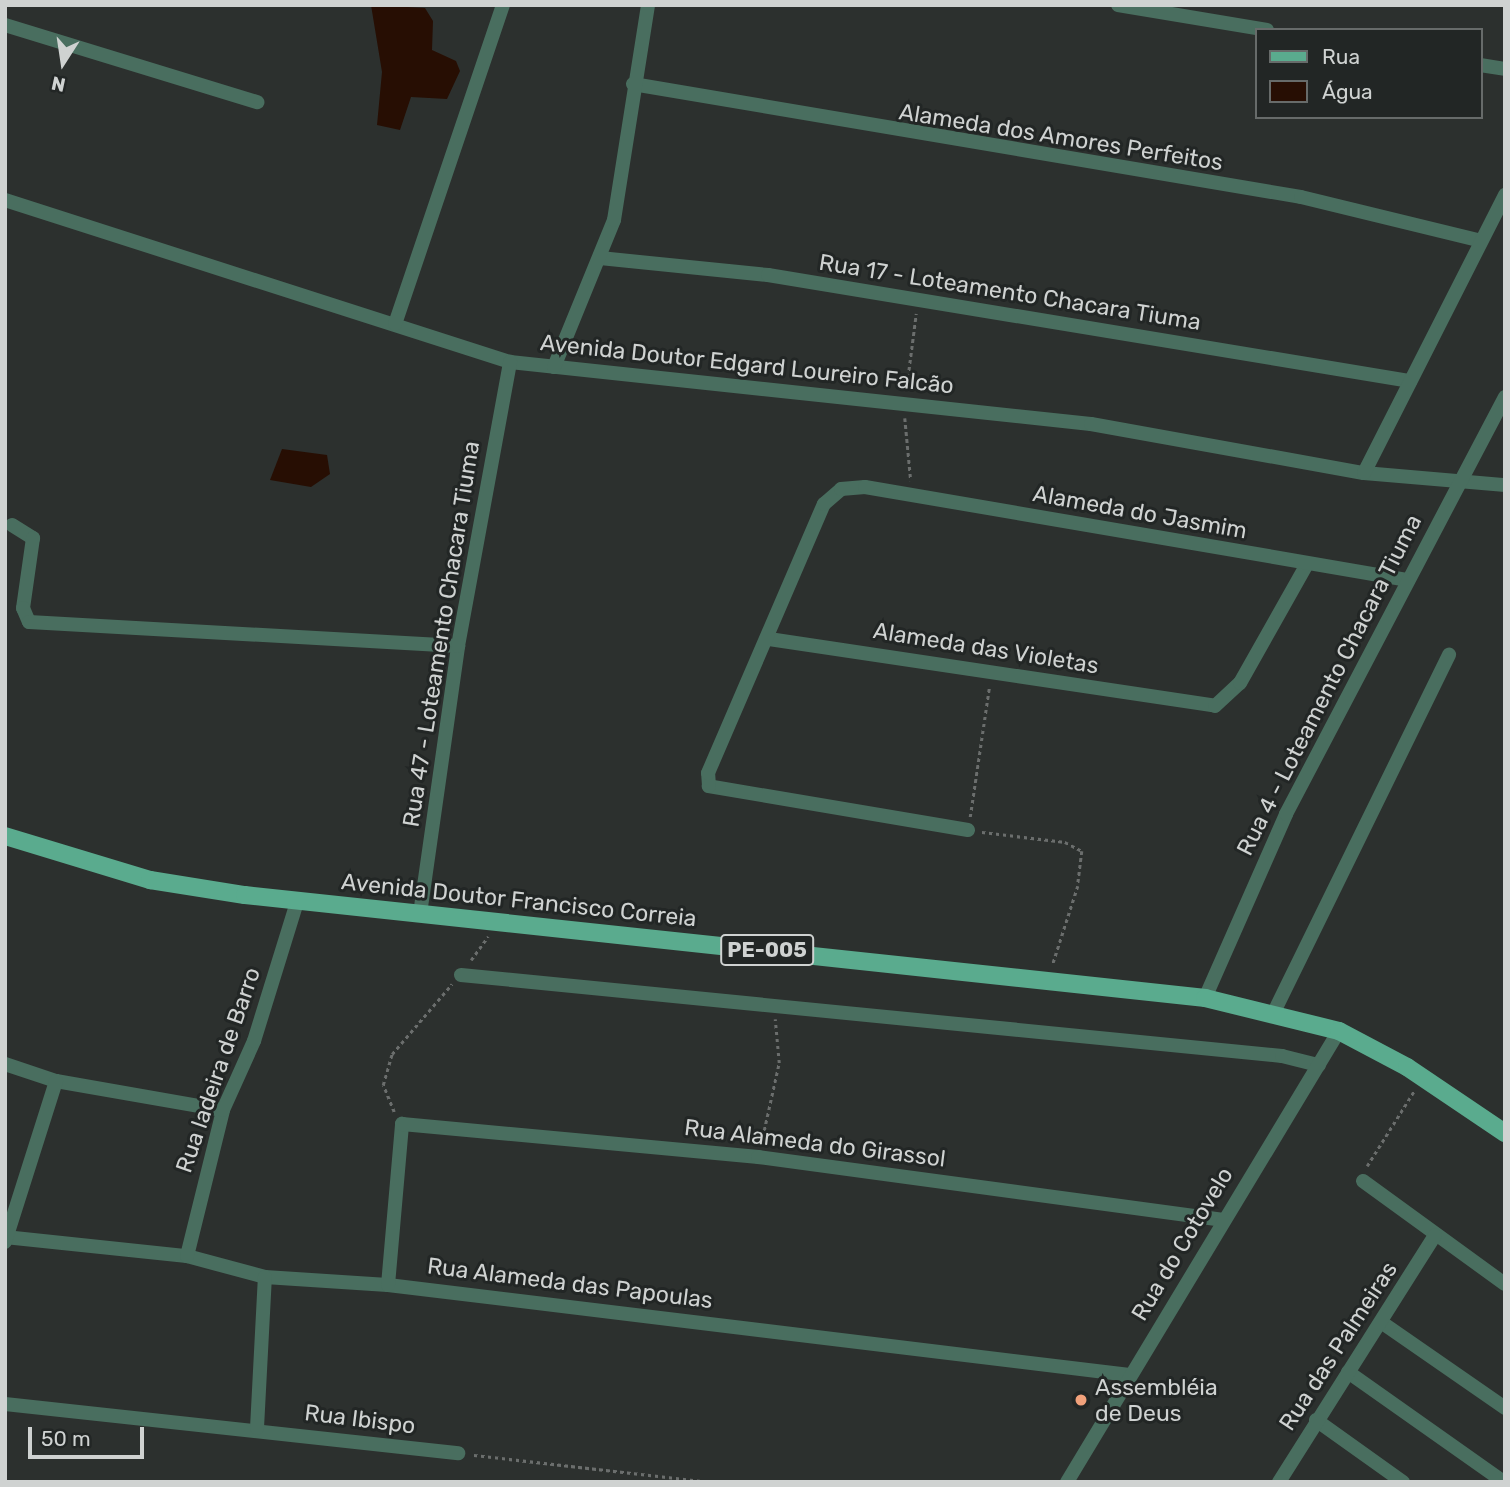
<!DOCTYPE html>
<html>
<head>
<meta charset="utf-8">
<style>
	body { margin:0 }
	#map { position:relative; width:1510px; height:1487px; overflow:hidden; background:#2c302e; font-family:Rubik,sans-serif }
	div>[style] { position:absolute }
	.water>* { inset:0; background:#270e03 }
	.path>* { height:2.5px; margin-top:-1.25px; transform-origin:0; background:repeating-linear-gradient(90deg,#6b6e6d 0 3.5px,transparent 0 7px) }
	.minor>* { height:14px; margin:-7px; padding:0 7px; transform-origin:7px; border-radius:7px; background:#496e5f }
	.primary>* { height:18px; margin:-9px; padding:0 9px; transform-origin:9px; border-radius:9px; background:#5aab8e }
	.dots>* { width:19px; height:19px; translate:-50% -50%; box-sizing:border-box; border:4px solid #222625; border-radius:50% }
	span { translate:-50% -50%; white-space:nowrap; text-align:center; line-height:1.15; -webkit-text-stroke:6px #222625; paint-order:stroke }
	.shield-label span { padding:2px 5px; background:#222625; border:2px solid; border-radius:5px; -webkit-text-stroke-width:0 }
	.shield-label { font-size:21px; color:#cfd2d1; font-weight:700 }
	.street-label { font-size:23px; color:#cfd2d1 }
	.poi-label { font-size:23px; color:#cfd2d1 }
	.left { translate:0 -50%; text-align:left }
	.frame { position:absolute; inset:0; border:7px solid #cfd2d1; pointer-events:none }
	.legend { position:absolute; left:1255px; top:28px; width:228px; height:91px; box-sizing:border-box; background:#222625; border:2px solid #676b6a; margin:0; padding:9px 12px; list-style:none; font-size:21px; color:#cfd2d1 }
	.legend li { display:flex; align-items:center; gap:14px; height:35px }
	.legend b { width:35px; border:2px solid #676b6a }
	.north { position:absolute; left:28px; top:28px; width:70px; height:70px; -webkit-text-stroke:5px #222625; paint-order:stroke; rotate:192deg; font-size:19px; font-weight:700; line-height:28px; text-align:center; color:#cfd2d1 }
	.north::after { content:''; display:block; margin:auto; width:24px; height:32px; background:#cfd2d1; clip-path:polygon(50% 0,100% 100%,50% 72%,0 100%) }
	.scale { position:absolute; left:28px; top:1427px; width:116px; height:32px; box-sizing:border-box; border:4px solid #cfd2d1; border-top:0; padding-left:9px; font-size:21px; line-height:24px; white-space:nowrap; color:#cfd2d1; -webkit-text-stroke:5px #222625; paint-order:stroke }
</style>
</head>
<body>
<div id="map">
	<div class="water">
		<div style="clip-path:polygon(371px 5px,425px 8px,433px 21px,432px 50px,456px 61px,460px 71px,447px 99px,411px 97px,400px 130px,377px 125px,382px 72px)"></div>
		<div style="clip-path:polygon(282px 449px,327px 455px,330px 474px,311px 487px,270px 480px)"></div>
	</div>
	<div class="path">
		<div style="left:906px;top:391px;width:78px;rotate:-82.6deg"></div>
		<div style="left:905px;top:418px;width:63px;rotate:84.6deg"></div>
		<div style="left:970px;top:817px;width:130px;rotate:-81.6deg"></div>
		<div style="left:982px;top:832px;width:84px;rotate:6.9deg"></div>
		<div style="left:1065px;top:842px;width:19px;rotate:28deg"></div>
		<div style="left:1082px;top:851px;width:35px;rotate:97deg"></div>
		<div style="left:1078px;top:886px;width:82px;rotate:107.8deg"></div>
		<div style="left:471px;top:960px;width:29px;rotate:-54deg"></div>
		<div style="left:394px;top:1112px;width:29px;rotate:-112deg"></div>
		<div style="left:383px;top:1085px;width:32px;rotate:-74deg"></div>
		<div style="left:392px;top:1054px;width:92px;rotate:-49.4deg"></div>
		<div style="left:761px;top:1144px;width:83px;rotate:-77.5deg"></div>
		<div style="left:779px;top:1063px;width:44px;rotate:-95.2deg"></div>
		<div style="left:1367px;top:1166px;width:89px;rotate:-57.9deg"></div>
		<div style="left:474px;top:1455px;width:238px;rotate:6.5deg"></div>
	</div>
	<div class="minor">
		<div style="left:1118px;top:5px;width:151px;rotate:9.5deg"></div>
		<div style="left:5px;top:25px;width:264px;rotate:17deg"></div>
		<div style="left:1480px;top:65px;width:25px;rotate:9deg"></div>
		<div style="left:633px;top:84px;width:677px;rotate:9.6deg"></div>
		<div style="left:1301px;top:197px;width:185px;rotate:13.7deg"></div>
		<div style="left:5px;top:200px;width:530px;rotate:17.79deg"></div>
		<div style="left:510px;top:362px;width:584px;rotate:6.09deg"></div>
		<div style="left:1091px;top:424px;width:277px;rotate:10.2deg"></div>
		<div style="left:1364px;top:473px;width:142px;rotate:4.9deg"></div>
		<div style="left:600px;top:258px;width:169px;rotate:5.8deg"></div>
		<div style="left:768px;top:275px;width:651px;rotate:9.38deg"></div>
		<div style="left:395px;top:324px;width:337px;rotate:-71.3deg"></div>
		<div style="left:554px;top:367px;width:159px;rotate:-67.8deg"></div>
		<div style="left:614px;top:220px;width:218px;rotate:-81deg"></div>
		<div style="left:1364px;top:473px;width:312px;rotate:-63.1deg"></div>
		<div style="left:12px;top:525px;width:25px;rotate:32deg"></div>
		<div style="left:33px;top:538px;width:71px;rotate:98.1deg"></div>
		<div style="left:23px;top:608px;width:15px;rotate:67deg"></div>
		<div style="left:29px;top:622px;width:430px;rotate:3.2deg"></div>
		<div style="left:769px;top:639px;width:451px;rotate:8.5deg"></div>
		<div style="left:1215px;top:706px;width:34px;rotate:-43deg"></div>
		<div style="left:1240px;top:683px;width:137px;rotate:-60.6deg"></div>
		<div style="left:968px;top:830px;width:263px;rotate:-170.4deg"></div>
		<div style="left:709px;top:786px;width:13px;rotate:-94deg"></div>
		<div style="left:708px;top:773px;width:293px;rotate:-66.7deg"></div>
		<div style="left:824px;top:504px;width:23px;rotate:-41deg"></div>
		<div style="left:841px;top:489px;width:24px;rotate:-5deg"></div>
		<div style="left:865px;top:487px;width:551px;rotate:9.72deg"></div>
		<div style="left:420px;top:914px;width:271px;rotate:-81.9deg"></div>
		<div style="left:458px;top:646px;width:289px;rotate:-79.6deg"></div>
		<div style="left:461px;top:975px;width:825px;rotate:5.63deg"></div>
		<div style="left:1282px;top:1056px;width:38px;rotate:14deg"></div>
		<div style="left:1205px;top:998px;width:201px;rotate:-66.2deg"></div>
		<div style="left:1286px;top:814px;width:471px;rotate:-62.3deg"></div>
		<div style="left:1274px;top:1012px;width:398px;rotate:-63.9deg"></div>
		<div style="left:5px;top:1064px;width:54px;rotate:18.4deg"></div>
		<div style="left:56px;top:1081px;width:169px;rotate:9.9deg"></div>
		<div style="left:1363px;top:1181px;width:175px;rotate:36deg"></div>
		<div style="left:5px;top:1237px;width:183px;rotate:6deg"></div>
		<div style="left:187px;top:1256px;width:81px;rotate:15.1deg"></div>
		<div style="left:265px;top:1277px;width:123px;rotate:3.7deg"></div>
		<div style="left:388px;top:1285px;width:747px;rotate:6.92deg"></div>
		<div style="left:5px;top:1242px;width:169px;rotate:-72.4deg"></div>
		<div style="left:187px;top:1256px;width:150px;rotate:-76.1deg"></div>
		<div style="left:223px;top:1110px;width:76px;rotate:-65.8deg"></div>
		<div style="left:254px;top:1041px;width:145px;rotate:-72.8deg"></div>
		<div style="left:388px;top:1285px;width:162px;rotate:-85deg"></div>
		<div style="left:402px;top:1124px;width:358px;rotate:5.3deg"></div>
		<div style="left:758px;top:1157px;width:468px;rotate:7.7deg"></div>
		<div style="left:1381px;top:1322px;width:151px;rotate:34.7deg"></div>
		<div style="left:1348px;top:1372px;width:191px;rotate:35.2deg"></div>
		<div style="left:5px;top:1404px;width:456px;rotate:6.2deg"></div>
		<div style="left:1316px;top:1420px;width:107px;rotate:35.5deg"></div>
		<div style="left:257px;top:1428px;width:151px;rotate:-87deg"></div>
		<div style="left:1067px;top:1482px;width:527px;rotate:-58.91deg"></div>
		<div style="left:1279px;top:1482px;width:292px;rotate:-57.7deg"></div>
	</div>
	<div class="primary">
		<div style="left:5px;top:836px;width:152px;rotate:16.9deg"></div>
		<div style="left:150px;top:880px;width:96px;rotate:9deg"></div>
		<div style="left:245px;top:895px;width:966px;rotate:6.12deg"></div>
		<div style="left:1205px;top:998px;width:138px;rotate:13.8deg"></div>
		<div style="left:1339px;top:1031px;width:77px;rotate:27.9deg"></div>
		<div style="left:1407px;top:1067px;width:118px;rotate:34deg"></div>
	</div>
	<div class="dots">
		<div style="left:1081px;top:1400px;background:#f1a17b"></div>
	</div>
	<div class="shield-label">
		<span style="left:767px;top:950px">PE-005</span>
	</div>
	<div class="street-label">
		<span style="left:1061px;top:137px;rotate:9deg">Alameda dos Amores Perfeitos</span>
		<span style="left:1010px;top:292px;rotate:9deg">Rua 17 - Loteamento Chacara Tiuma</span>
		<span style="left:747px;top:364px;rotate:6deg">Avenida Doutor Edgard Loureiro Falcão</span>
		<span style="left:1140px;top:512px;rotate:10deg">Alameda do Jasmim</span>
		<span style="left:441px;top:634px;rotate:-81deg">Rua 47 - Loteamento Chacara Tiuma</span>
		<span style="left:986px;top:648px;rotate:9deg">Alameda das Violetas</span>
		<span style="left:1329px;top:685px;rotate:-63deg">Rua 4 - Loteamento Chacara Tiuma</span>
		<span style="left:519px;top:900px;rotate:6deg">Avenida Doutor Francisco Correia</span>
		<span style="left:218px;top:1070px;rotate:-71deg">Rua ladeira de Barro</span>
		<span style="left:815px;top:1143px;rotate:7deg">Rua Alameda do Girassol</span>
		<span style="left:1182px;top:1244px;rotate:-59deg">Rua do Cotovelo</span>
		<span style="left:570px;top:1283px;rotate:7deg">Rua Alameda das Papoulas</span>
		<span style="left:1338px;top:1346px;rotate:-57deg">Rua das Palmeiras</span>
		<span style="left:360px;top:1419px;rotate:7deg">Rua Ibispo</span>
	</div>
	<div class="poi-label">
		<span class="left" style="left:1095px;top:1400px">Assembléia<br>de Deus</span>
	</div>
	<div class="frame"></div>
	<ul class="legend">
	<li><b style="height:9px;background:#5aab8e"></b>Rua</li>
	<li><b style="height:19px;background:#270e03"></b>Água</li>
	</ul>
	<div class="north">N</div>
	<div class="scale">50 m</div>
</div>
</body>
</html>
